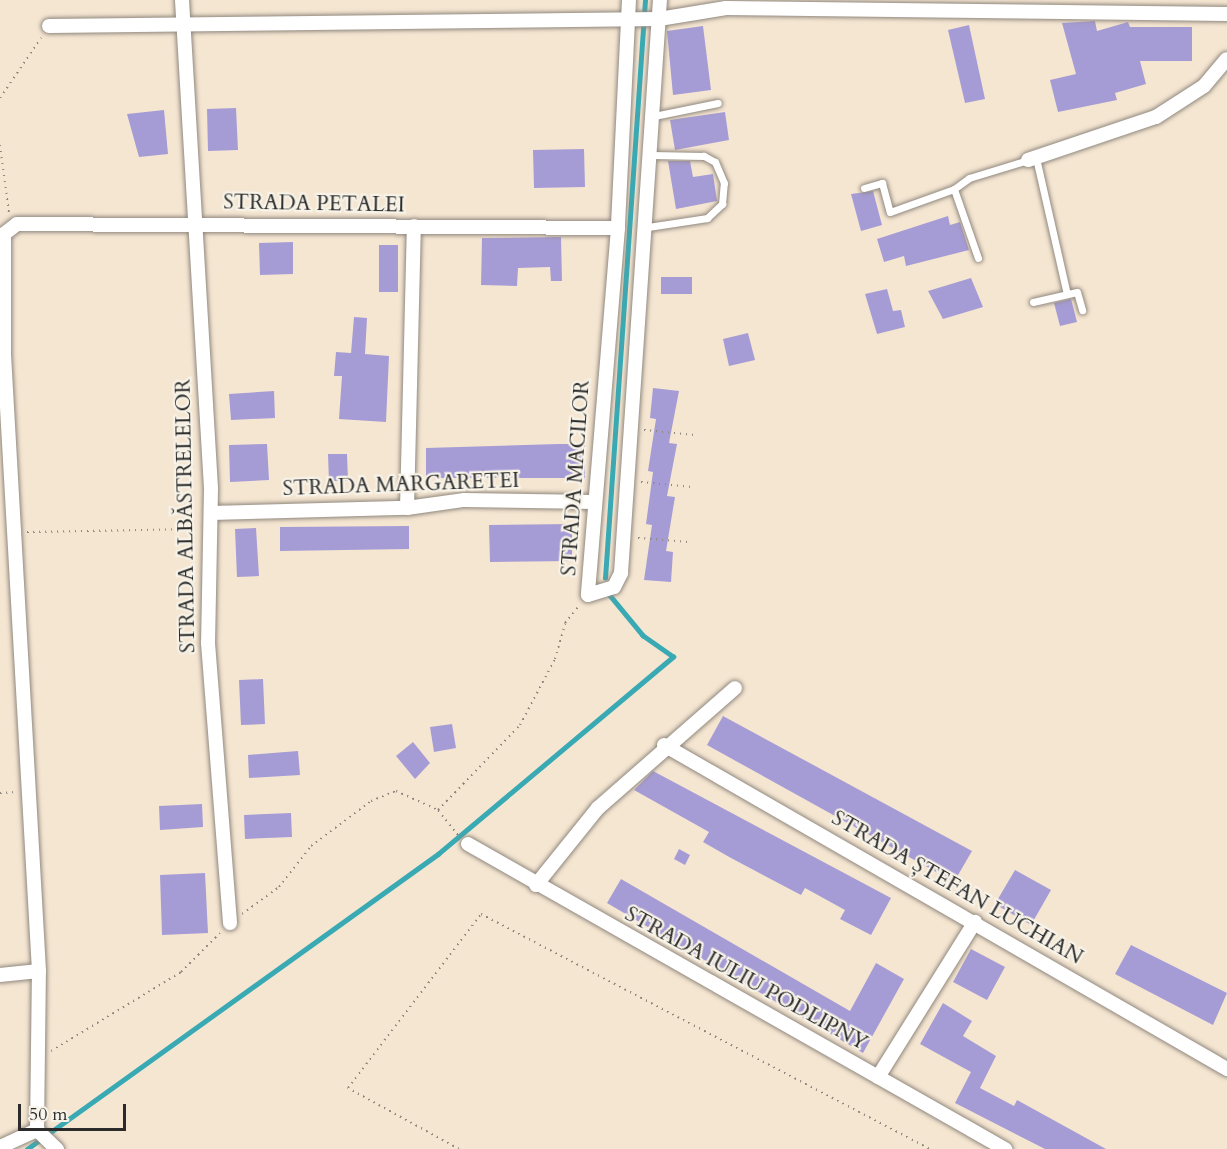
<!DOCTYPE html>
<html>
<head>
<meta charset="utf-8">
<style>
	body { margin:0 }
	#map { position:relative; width:1227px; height:1149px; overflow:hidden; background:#f5e6d2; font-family:Cardo,serif }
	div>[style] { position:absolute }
	.stream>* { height:4.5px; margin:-2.25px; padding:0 2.25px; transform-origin:2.25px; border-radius:2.25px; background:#39aab4 }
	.building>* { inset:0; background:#a69cd5 }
	.path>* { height:2px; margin-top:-1px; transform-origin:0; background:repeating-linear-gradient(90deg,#90887e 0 1.5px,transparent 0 6px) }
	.roads { filter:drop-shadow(0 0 2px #90887e) drop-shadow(0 0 2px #90887e) }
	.service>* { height:7px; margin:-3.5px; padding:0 3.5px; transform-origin:3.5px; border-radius:3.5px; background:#fff }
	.minor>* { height:14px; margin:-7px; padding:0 7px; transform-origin:7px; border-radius:7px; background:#fff }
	span { translate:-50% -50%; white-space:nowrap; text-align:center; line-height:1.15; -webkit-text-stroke:4.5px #f7f3e8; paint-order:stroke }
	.street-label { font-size:21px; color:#2b2b2b }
	.scale { position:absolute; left:18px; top:1104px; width:108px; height:27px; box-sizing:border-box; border:3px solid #2b2b2b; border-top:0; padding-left:8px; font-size:18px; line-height:21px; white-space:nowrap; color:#2b2b2b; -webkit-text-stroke:4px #f7f3e8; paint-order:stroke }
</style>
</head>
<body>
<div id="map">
	<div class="stream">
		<div style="left:605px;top:578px;width:579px;rotate:-86.04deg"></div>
		<div style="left:27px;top:1149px;width:506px;rotate:-35.67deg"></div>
		<div style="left:438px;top:854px;width:307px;rotate:-40deg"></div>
		<div style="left:673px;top:657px;width:37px;rotate:-145deg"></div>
		<div style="left:643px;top:636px;width:52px;rotate:-129.5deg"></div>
	</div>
	<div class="building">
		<div style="clip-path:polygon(1095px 21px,1097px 31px,1128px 22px,1130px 27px,1192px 27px,1192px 61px,1140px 61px,1146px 84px,1115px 93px,1117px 100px,1058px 112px,1050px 80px,1076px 74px,1062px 23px)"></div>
		<div style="clip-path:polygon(969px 25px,985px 99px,965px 103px,948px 30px)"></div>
		<div style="clip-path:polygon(703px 26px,711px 90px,673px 95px,667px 31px)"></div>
		<div style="clip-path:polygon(236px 108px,238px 150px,208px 151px,207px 109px)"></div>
		<div style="clip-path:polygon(164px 110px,168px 154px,139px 157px,127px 114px)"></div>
		<div style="clip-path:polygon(725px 112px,729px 140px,675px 150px,670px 120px)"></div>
		<div style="clip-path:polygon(584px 149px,585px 187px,534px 188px,533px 150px)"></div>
		<div style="clip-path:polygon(668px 161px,690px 161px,693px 177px,713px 174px,717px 201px,676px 209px)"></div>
		<div style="clip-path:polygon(873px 191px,882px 225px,861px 231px,851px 194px)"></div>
		<div style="clip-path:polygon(948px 216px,950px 225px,960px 222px,969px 250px,906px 266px,904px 256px,884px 262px,877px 239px)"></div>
		<div style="clip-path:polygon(561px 237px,562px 281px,551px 281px,550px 267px,518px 268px,517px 286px,481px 285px,482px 238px)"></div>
		<div style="clip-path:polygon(293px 242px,293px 274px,260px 275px,259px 243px)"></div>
		<div style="clip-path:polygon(379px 245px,398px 245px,398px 292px,379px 292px)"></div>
		<div style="clip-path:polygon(661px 277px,692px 277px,692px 294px,661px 294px)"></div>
		<div style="clip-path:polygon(971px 278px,983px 307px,943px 319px,928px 291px)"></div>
		<div style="clip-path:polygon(887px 289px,893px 311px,901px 310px,905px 327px,877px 334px,865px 294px)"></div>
		<div style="clip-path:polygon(1071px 299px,1077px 322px,1060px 326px,1054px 303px)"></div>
		<div style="clip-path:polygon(354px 317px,367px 318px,365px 354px,389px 356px,386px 422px,339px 419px,342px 376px,334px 376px,336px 352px,351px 353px)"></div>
		<div style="clip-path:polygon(748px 333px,755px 360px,729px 366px,723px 339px)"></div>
		<div style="clip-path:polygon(653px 388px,679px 391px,669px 443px,677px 444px,667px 496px,675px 497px,666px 551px,673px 552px,671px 582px,644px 580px,652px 525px,646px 524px,653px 472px,648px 471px,656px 419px,650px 418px)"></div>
		<div style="clip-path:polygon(274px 391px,275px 418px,231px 420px,229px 394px)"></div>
		<div style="clip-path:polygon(267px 444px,269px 480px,230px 482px,229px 445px)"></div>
		<div style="clip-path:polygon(558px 444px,585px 444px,585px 478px,426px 478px,426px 448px)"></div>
		<div style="clip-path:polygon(328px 454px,347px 454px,348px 481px,329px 481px)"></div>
		<div style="clip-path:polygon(572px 524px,572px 561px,490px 562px,489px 525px)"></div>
		<div style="clip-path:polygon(409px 526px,409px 549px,280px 551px,280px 527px)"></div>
		<div style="clip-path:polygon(256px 528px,259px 576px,237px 577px,235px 529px)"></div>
		<div style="clip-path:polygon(263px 679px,265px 724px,241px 725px,239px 680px)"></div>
		<div style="clip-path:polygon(723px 716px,972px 851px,954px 882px,707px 745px)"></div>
		<div style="clip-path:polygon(452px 724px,456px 748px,434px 752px,430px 727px)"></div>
		<div style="clip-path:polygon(413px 742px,430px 763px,415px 779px,396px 756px)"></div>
		<div style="clip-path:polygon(298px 751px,300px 775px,249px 778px,248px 755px)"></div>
		<div style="clip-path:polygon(653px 771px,891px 898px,871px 935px,840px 919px,845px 910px,805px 888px,801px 895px,731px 858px,703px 842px,709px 832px,634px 790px)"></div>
		<div style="clip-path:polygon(202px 804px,203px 827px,160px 830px,159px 806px)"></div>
		<div style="clip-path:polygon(291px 813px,292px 837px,245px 839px,244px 815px)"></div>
		<div style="clip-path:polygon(679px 849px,690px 855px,685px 865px,674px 859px)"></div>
		<div style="clip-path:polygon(1015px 870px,1051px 890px,1031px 925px,995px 904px)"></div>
		<div style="clip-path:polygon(205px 873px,208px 933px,162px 935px,160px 875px)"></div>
		<div style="clip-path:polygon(621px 879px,850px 1011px,876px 963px,904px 979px,863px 1053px,607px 903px)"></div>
		<div style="clip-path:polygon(1131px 945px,1227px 993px,1213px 1025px,1115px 974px)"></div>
		<div style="clip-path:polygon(971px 949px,1005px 967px,987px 1000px,953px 982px)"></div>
		<div style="clip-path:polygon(943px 1003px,972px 1021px,963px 1036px,996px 1056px,980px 1088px,1014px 1106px,1017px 1100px,1106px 1149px,1045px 1149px,955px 1103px,971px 1072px,920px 1044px)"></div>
	</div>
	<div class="path">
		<div style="left:0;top:98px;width:73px;rotate:-55.7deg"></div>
		<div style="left:0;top:145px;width:69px;rotate:82.5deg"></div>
		<div style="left:644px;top:430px;width:51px;rotate:5.6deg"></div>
		<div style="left:641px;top:482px;width:51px;rotate:5.6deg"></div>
		<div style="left:27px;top:532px;width:168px;rotate:-1deg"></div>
		<div style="left:638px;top:538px;width:51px;rotate:4.5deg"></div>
		<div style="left:0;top:793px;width:15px;rotate:-4deg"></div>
		<div style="left:458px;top:835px;width:32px;rotate:-129deg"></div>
		<div style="left:438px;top:810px;width:118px;rotate:-46deg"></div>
		<div style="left:520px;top:725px;width:75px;rotate:-62.1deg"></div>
		<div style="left:555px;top:659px;width:37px;rotate:-74deg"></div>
		<div style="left:565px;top:623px;width:22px;rotate:-51deg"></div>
		<div style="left:242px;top:914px;width:46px;rotate:-36.1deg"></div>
		<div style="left:279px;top:887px;width:52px;rotate:-52deg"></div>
		<div style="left:311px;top:846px;width:75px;rotate:-36.9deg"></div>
		<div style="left:371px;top:801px;width:27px;rotate:-22deg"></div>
		<div style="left:396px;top:791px;width:46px;rotate:24.3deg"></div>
		<div style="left:51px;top:1051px;width:152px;rotate:-31.3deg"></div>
		<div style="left:181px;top:972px;width:55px;rotate:-45deg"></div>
		<div style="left:459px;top:1149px;width:127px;rotate:-151.2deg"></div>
		<div style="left:348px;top:1088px;width:219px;rotate:-52.6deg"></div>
		<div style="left:481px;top:914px;width:507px;rotate:27.63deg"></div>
	</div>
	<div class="roads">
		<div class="service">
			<div style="left:654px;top:116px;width:65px;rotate:-11.5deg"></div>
			<div style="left:1036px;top:158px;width:139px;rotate:77.2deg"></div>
			<div style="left:864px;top:188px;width:19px;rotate:-16deg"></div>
			<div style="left:882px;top:183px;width:30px;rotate:75deg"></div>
			<div style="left:890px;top:212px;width:68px;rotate:-19.8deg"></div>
			<div style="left:648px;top:227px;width:60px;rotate:-8.7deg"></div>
			<div style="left:707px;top:218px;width:21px;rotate:-43deg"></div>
			<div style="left:722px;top:204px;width:21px;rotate:-85deg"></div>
			<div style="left:724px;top:183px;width:23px;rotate:-113deg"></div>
			<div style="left:715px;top:162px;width:13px;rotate:-151deg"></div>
			<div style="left:704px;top:156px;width:53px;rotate:-178.9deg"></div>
			<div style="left:978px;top:258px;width:73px;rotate:-109.2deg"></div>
			<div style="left:954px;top:189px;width:19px;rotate:-36deg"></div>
			<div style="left:969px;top:178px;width:62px;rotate:-17deg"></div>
			<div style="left:1033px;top:302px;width:45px;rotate:-12.8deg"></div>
			<div style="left:1077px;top:292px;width:19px;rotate:74deg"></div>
		</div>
		<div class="minor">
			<div style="left:182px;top:0;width:490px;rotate:86.6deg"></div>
			<div style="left:211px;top:489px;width:154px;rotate:91.1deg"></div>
			<div style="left:208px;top:643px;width:281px;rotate:85.5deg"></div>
			<div style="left:629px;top:0;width:228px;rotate:92.8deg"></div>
			<div style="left:618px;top:228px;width:368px;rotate:94.7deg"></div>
			<div style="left:588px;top:595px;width:27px;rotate:-17deg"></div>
			<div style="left:614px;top:587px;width:16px;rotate:-63deg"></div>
			<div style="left:621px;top:573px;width:574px;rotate:-86.11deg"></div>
			<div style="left:49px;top:26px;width:610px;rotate:-0.66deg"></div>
			<div style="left:659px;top:19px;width:68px;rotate:-9.3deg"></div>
			<div style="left:726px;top:8px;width:501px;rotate:0.69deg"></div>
			<div style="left:1028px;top:160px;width:135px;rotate:-18.6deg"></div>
			<div style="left:1156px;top:117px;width:57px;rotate:-32.9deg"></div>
			<div style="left:1204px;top:86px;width:35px;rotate:-50deg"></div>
			<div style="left:407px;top:508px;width:282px;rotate:-88.6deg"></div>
			<div style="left:211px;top:513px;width:196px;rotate:-1.5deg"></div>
			<div style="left:407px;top:508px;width:58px;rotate:-8deg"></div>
			<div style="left:464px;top:500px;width:129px;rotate:0.9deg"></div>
			<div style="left:664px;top:745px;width:650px;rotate:29.92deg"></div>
			<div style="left:468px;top:844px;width:618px;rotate:29.6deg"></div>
			<div style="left:536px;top:885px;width:99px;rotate:-51.2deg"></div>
			<div style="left:598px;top:808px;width:182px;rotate:-41.2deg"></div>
			<div style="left:0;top:975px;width:39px;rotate:-6deg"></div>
			<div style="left:878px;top:1077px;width:183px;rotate:-58deg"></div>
			<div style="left:37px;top:1130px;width:159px;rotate:-89.3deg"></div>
			<div style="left:39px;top:971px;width:617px;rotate:-93.25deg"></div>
			<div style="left:4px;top:355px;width:121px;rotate:-90deg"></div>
			<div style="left:4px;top:234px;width:16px;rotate:-38deg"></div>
			<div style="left:17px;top:224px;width:601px;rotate:0.38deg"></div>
			<div style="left:37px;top:1130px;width:28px;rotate:44deg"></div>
			<div style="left:0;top:1147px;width:41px;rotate:-24.7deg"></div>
		</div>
	</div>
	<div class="street-label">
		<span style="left:314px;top:204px;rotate:1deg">STRADA PETALEI</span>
		<span style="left:576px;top:478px;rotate:-86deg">STRADA MACILOR</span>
		<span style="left:401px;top:485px;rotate:-2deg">STRADA MARGARETEI</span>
		<span style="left:186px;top:516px;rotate:-91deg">STRADA ALBĂSTRELELOR</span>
		<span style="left:957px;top:888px;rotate:30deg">STRADA ȘTEFAN LUCHIAN</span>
		<span style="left:746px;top:979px;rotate:29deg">STRADA IULIU PODLIPNY</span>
	</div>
	<div class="scale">50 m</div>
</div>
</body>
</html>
